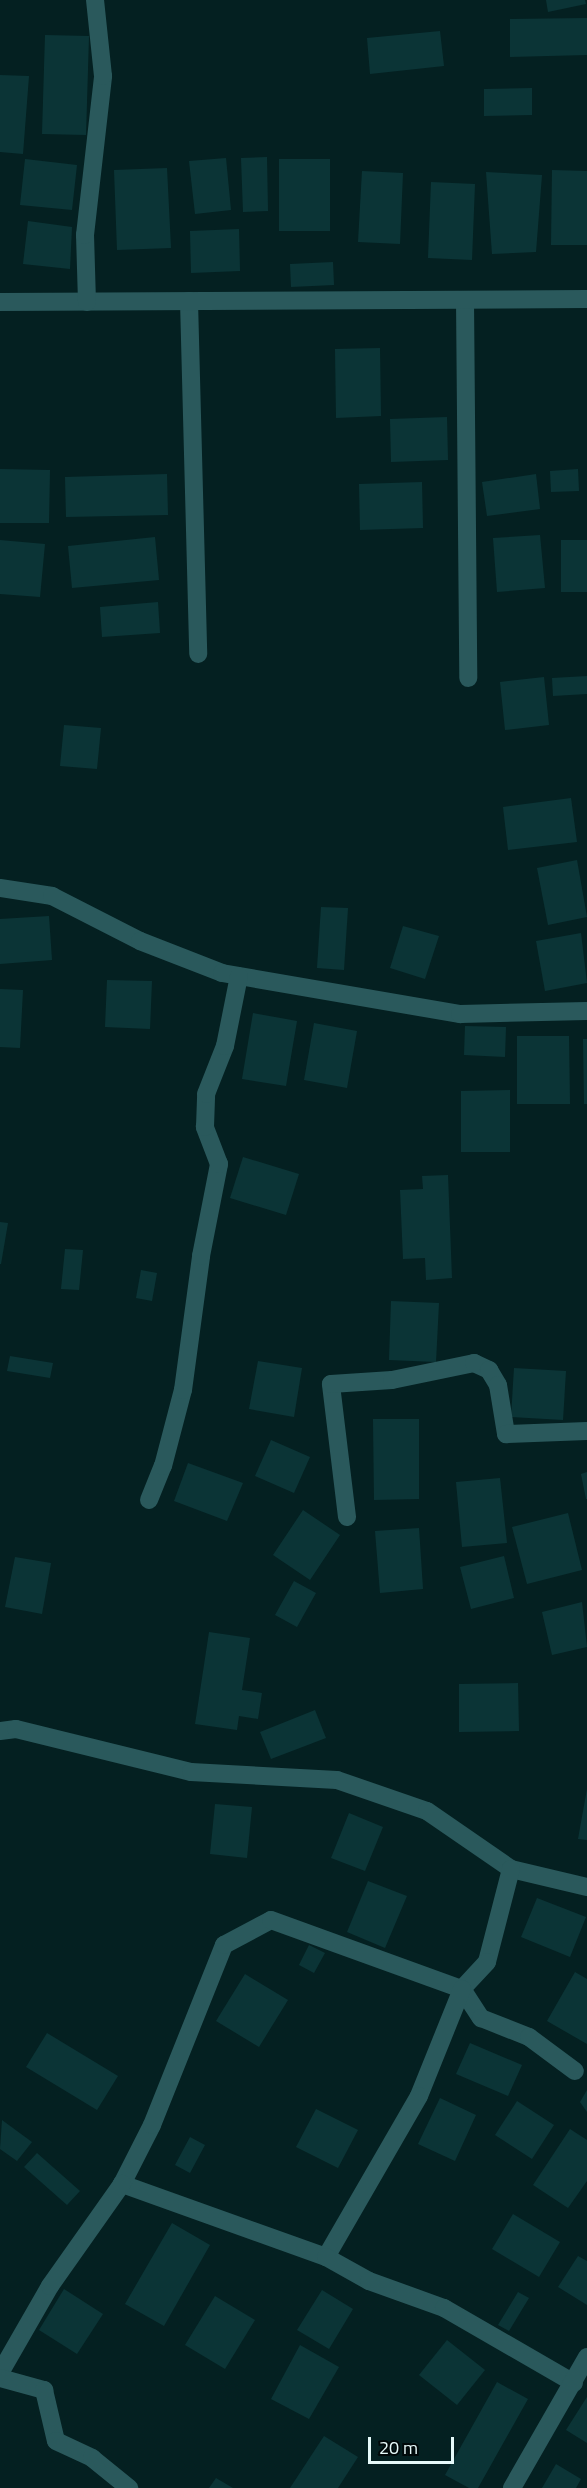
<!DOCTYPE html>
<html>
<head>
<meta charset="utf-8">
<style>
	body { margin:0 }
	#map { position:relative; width:587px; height:2488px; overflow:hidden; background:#042021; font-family:"Titillium Web",sans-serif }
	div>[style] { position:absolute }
	.building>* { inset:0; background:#0b3436 }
	.minor>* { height:18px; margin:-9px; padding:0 9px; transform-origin:9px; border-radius:9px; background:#2a595c }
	span { translate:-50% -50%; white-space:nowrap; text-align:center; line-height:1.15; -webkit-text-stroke:5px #000809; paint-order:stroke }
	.scale { position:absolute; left:368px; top:2437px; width:86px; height:27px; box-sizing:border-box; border:3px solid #e6fafa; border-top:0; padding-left:8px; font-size:18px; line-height:21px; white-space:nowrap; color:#e6fafa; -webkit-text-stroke:4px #000809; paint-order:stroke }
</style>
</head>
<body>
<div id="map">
	<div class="building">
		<div style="clip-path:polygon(546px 0,585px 0,586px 4px,548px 12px)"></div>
		<div style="clip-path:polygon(587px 18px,587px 55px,510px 57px,510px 19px)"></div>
		<div style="clip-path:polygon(440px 31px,444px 66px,370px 74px,367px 38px)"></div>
		<div style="clip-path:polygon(45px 35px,89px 36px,86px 135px,42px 134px)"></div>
		<div style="clip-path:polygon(0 75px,29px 76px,23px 154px,0 152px)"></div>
		<div style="clip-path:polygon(532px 88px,532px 115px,484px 116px,484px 89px)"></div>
		<div style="clip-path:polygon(267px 157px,268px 211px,243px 212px,241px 158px)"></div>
		<div style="clip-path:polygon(226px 158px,231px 210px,195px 214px,189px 161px)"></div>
		<div style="clip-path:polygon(25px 159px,77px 165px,72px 210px,20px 205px)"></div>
		<div style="clip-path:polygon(279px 159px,330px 159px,330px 231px,279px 231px)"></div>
		<div style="clip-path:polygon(167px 168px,171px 248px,117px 250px,114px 170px)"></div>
		<div style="clip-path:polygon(552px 170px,587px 171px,587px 245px,551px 245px)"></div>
		<div style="clip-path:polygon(362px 171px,403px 173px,400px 244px,358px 242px)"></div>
		<div style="clip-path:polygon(486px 172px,542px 175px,536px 252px,492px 254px)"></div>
		<div style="clip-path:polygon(431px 182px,475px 184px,472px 260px,428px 258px)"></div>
		<div style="clip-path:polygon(28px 221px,72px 227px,70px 269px,23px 264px)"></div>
		<div style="clip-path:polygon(239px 229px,240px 271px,191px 273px,190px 231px)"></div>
		<div style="clip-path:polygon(333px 262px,334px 285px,291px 287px,290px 264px)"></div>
		<div style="clip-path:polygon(380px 348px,381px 416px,336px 418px,335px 349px)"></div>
		<div style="clip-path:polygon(447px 417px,448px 460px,391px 462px,390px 419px)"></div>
		<div style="clip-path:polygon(0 469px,50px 470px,49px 523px,0 523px)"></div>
		<div style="clip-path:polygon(578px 469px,579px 491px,551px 492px,550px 471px)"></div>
		<div style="clip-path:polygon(167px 474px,168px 515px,66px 517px,65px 477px)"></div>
		<div style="clip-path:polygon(536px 474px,540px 509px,487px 516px,482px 482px)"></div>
		<div style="clip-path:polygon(422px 482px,423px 528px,360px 530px,359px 484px)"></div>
		<div style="clip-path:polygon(540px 535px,545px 588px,497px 592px,493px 538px)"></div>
		<div style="clip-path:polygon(155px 537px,159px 580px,72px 588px,68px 546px)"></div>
		<div style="clip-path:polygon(0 540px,45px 544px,40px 597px,0 594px)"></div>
		<div style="clip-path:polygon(561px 540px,587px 540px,587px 592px,561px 592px)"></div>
		<div style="clip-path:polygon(158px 602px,160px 633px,102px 637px,100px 607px)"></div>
		<div style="clip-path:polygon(587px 676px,587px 694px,553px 696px,552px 678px)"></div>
		<div style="clip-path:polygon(544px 677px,549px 725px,505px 730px,500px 682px)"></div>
		<div style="clip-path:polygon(64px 725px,101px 728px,97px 769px,60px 766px)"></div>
		<div style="clip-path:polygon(571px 798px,577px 842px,508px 850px,503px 807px)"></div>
		<div style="clip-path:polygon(577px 860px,587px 917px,548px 925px,537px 868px)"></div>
		<div style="clip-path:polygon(321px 907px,348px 908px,344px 970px,317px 968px)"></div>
		<div style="clip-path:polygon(49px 916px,52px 960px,0 964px,0 919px)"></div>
		<div style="clip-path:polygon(403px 926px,439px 936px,425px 979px,390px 968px)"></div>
		<div style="clip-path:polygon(581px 933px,587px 983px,545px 991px,536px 941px)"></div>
		<div style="clip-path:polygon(107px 980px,152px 981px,150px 1029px,105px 1027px)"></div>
		<div style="clip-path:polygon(0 989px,23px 990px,20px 1048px,0 1047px)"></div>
		<div style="clip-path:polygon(253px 1013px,297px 1021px,286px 1086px,242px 1079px)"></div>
		<div style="clip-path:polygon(314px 1023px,357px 1031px,347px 1088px,304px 1080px)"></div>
		<div style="clip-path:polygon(465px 1026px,506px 1027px,505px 1057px,464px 1055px)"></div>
		<div style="clip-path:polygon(517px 1036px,569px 1036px,570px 1104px,517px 1104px)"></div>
		<div style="clip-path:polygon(583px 1039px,587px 1039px,587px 1104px,584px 1104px)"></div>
		<div style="clip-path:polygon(510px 1090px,510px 1152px,461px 1152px,461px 1091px)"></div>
		<div style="clip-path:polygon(243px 1157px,299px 1174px,286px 1215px,230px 1198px)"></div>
		<div style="clip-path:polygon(448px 1175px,452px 1278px,426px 1280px,425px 1258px,403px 1259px,400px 1190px,423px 1189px,422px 1176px)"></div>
		<div style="clip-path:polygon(0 1222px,8px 1223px,1px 1264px,0 1264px)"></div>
		<div style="clip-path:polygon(65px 1249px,83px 1250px,79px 1290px,61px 1289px)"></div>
		<div style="clip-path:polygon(141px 1270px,157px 1273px,152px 1301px,136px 1298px)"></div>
		<div style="clip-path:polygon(391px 1301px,439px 1303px,436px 1362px,389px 1360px)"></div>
		<div style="clip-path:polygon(10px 1356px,53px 1363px,50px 1378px,7px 1371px)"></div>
		<div style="clip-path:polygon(258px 1361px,302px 1368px,294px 1417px,249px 1409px)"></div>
		<div style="clip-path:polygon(514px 1368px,566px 1371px,563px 1420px,511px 1417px)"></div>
		<div style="clip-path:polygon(373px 1419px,419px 1419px,419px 1499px,374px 1500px)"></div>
		<div style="clip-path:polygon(271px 1440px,310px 1457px,294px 1493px,255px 1476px)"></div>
		<div style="clip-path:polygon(188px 1463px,243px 1483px,227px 1521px,174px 1501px)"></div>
		<div style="clip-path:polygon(587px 1472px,587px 1499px,586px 1499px,581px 1474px)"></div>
		<div style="clip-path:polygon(500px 1478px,507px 1543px,462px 1547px,456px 1482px)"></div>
		<div style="clip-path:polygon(303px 1510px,340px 1535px,310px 1580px,273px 1555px)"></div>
		<div style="clip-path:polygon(568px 1513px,582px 1570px,527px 1584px,512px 1527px)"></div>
		<div style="clip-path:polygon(419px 1528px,423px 1589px,380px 1593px,375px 1531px)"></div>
		<div style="clip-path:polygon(504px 1556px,514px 1598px,471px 1609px,460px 1567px)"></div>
		<div style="clip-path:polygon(15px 1557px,51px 1563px,42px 1614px,5px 1607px)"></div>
		<div style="clip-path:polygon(294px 1581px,316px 1593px,297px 1627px,275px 1615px)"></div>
		<div style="clip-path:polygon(582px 1602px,587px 1647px,552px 1655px,542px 1612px)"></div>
		<div style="clip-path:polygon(209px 1632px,250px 1638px,242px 1690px,262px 1693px,258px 1719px,239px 1716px,237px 1730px,195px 1724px)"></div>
		<div style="clip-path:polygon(518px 1683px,519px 1731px,459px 1732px,459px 1684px)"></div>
		<div style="clip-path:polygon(315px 1710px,326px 1738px,271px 1759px,260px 1732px)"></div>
		<div style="clip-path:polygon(587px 1789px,587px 1840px,578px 1839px)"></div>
		<div style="clip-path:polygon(215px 1804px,252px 1807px,247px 1858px,210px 1854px)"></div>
		<div style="clip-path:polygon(349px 1813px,383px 1827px,365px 1871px,331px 1858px)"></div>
		<div style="clip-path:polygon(368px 1881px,407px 1896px,385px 1948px,347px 1932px)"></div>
		<div style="clip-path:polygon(537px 1898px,586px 1917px,570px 1957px,521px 1937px)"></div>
		<div style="clip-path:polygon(309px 1945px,325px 1953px,314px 1973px,299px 1965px)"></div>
		<div style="clip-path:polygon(575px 1972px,587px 1979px,587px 2044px,547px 2021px)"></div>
		<div style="clip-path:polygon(245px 1974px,288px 2000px,259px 2047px,216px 2021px)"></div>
		<div style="clip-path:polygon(47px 2033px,118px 2076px,97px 2110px,26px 2067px)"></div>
		<div style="clip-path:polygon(470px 2043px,522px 2065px,508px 2096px,456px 2074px)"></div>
		<div style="clip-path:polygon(587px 2090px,587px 2112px,580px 2102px)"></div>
		<div style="clip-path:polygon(440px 2098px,476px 2115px,455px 2161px,418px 2144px)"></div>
		<div style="clip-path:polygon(517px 2101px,554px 2125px,532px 2159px,495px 2135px)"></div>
		<div style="clip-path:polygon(316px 2109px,358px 2130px,338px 2168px,296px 2147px)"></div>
		<div style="clip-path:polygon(2px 2120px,32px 2142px,17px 2161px,0 2149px)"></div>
		<div style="clip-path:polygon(570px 2129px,587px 2140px,587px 2181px,568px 2208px,533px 2185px)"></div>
		<div style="clip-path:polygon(190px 2137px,205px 2145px,190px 2173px,175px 2165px)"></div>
		<div style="clip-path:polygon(37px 2153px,80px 2191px,67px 2205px,24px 2167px)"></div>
		<div style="clip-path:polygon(513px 2214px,560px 2242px,539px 2277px,492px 2249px)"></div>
		<div style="clip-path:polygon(172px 2223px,210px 2245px,164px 2326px,125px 2304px)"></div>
		<div style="clip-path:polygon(578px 2256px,587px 2261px,587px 2305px,558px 2287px)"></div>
		<div style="clip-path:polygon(64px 2289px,103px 2314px,77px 2354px,39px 2330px)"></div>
		<div style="clip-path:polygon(322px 2290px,353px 2309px,329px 2349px,297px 2330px)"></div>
		<div style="clip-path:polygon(518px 2292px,529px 2298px,509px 2331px,498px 2325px)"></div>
		<div style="clip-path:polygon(215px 2296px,255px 2320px,225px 2369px,185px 2345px)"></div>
		<div style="clip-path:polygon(447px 2340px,485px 2370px,457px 2405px,419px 2375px)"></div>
		<div style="clip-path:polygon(300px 2345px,339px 2367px,309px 2419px,271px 2399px)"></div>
		<div style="clip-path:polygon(497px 2382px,528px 2399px,478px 2488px,469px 2488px,445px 2475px)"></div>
		<div style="clip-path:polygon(587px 2397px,587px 2443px,566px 2430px)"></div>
		<div style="clip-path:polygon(324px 2436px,358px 2457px,338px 2488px,290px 2488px)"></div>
		<div style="clip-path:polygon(556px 2464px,581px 2479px,576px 2488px,542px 2488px)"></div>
		<div style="clip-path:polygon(216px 2478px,233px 2488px,209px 2488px)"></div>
	</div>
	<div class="minor">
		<div style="left:465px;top:300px;width:378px;rotate:89.5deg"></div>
		<div style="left:189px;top:301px;width:353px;rotate:88.5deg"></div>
		<div style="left:0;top:302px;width:587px;rotate:-0.29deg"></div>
		<div style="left:87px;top:302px;width:67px;rotate:-91.7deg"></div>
		<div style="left:85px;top:235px;width:160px;rotate:-83.5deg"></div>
		<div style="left:103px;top:76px;width:76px;rotate:-96deg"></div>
		<div style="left:0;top:888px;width:53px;rotate:8.7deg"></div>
		<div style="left:52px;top:896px;width:99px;rotate:27.1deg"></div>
		<div style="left:140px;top:941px;width:88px;rotate:21.3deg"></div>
		<div style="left:222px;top:973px;width:242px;rotate:9.8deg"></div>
		<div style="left:460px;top:1014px;width:127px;rotate:-1.4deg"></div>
		<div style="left:149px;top:1500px;width:37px;rotate:-68deg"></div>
		<div style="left:163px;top:1466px;width:79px;rotate:-75.3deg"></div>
		<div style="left:183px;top:1390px;width:135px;rotate:-82.3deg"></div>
		<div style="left:201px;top:1256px;width:94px;rotate:-78.9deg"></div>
		<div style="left:219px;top:1164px;width:40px;rotate:-111deg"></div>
		<div style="left:205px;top:1127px;width:33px;rotate:-88deg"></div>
		<div style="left:206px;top:1094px;width:52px;rotate:-68.4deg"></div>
		<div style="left:225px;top:1046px;width:71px;rotate:-78.7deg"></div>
		<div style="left:347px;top:1517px;width:134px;rotate:-96.9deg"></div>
		<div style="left:331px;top:1384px;width:61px;rotate:-3.8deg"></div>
		<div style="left:392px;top:1380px;width:84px;rotate:-11.7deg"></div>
		<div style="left:474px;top:1363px;width:17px;rotate:25deg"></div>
		<div style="left:489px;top:1370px;width:17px;rotate:59deg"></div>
		<div style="left:498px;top:1385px;width:50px;rotate:80.7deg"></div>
		<div style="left:506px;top:1434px;width:81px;rotate:-2.1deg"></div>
		<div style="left:0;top:1731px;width:16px;rotate:-7deg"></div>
		<div style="left:16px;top:1729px;width:180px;rotate:13.8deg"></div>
		<div style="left:191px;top:1772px;width:146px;rotate:3.1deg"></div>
		<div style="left:337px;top:1780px;width:95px;rotate:19deg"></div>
		<div style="left:427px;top:1811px;width:102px;rotate:34.6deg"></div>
		<div style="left:511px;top:1869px;width:78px;rotate:13.3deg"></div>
		<div style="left:511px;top:1869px;width:96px;rotate:104.5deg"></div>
		<div style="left:487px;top:1962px;width:37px;rotate:133deg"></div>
		<div style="left:462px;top:1989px;width:35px;rotate:57deg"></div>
		<div style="left:481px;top:2018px;width:52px;rotate:21.6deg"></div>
		<div style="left:529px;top:2037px;width:57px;rotate:36.5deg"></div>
		<div style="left:326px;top:2257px;width:217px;rotate:-160.3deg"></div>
		<div style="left:122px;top:2184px;width:66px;rotate:-63deg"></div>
		<div style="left:152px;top:2125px;width:194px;rotate:-68.2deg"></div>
		<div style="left:224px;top:1945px;width:53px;rotate:-28deg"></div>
		<div style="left:271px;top:1920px;width:203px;rotate:19.9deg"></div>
		<div style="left:462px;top:1989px;width:115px;rotate:111.9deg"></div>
		<div style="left:419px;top:2096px;width:186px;rotate:120deg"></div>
		<div style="left:326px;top:2257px;width:49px;rotate:29.2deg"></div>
		<div style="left:369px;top:2281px;width:80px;rotate:19.8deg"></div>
		<div style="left:444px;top:2308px;width:150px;rotate:30deg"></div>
		<div style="left:0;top:2373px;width:100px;rotate:-60.1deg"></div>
		<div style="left:50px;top:2286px;width:125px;rotate:-54.8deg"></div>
		<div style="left:0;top:2378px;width:46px;rotate:15.3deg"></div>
		<div style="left:44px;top:2390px;width:52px;rotate:76.8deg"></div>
		<div style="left:56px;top:2441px;width:40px;rotate:25deg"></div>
		<div style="left:92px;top:2458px;width:48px;rotate:39deg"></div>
		<div style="left:512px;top:2488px;width:151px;rotate:-60.2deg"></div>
	</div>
	<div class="scale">20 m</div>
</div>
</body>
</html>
